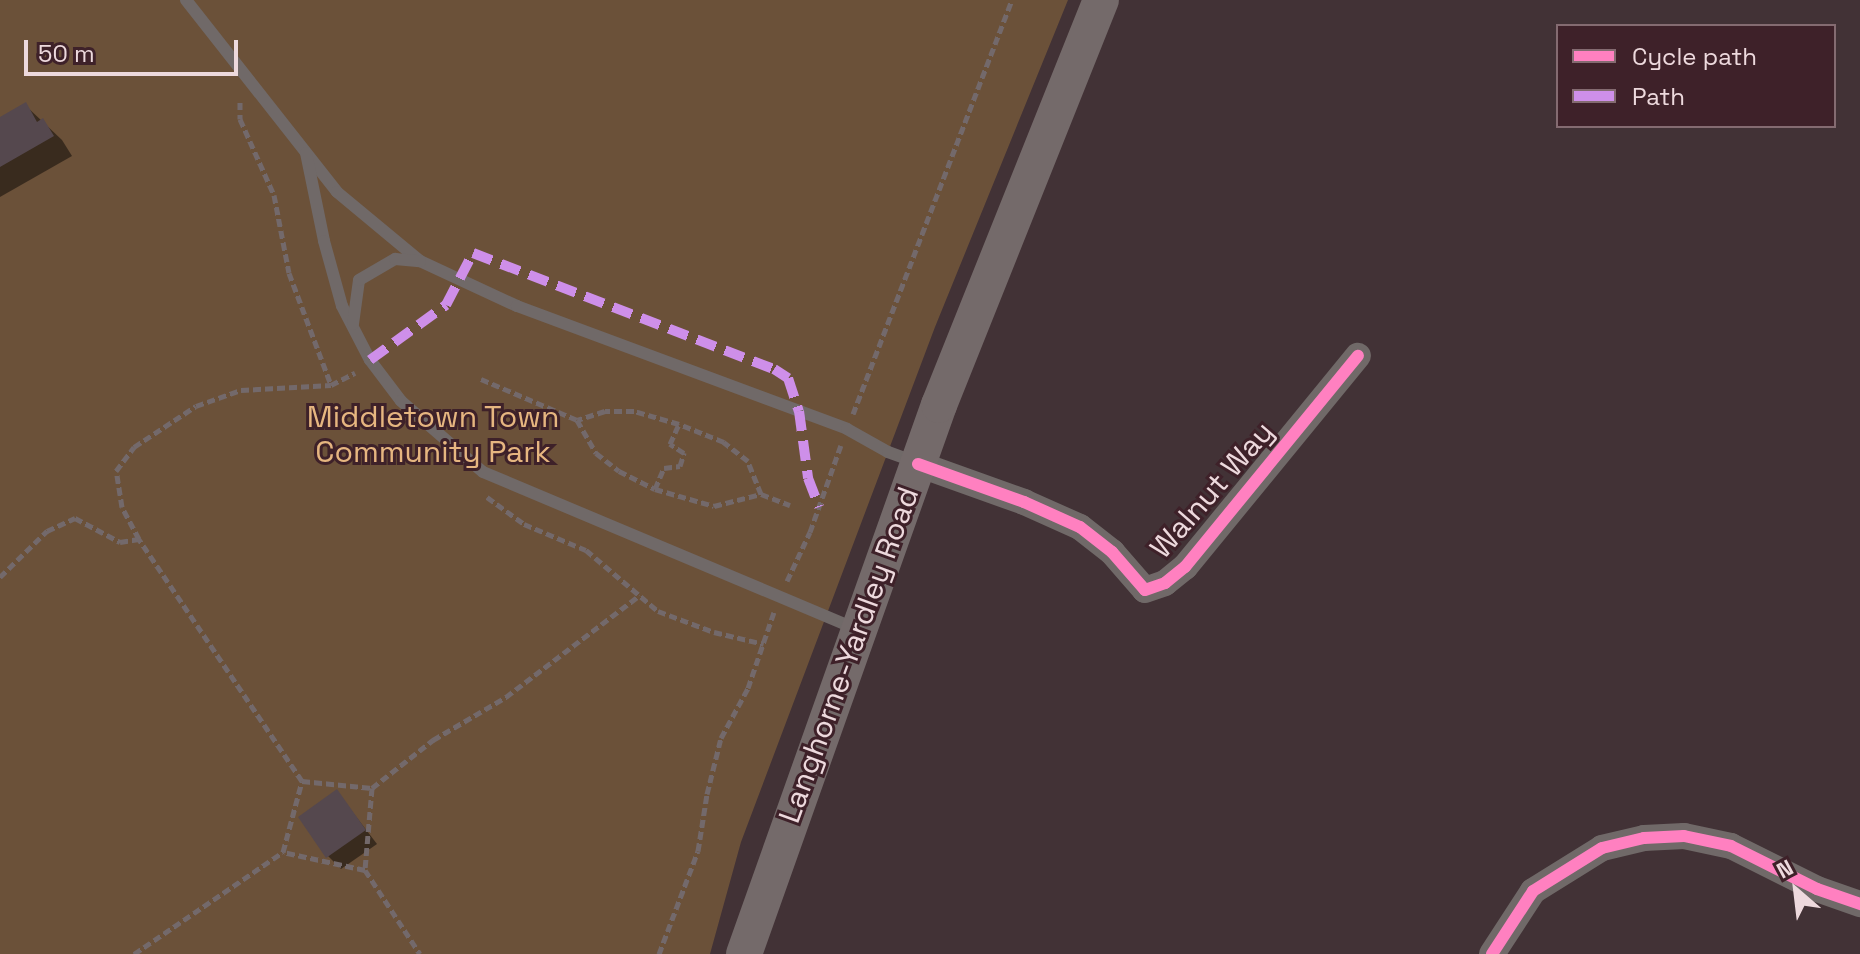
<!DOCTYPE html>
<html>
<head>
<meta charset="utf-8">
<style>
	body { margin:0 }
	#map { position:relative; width:1860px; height:954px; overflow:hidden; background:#423236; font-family:"Space Grotesk",sans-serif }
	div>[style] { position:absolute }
	.green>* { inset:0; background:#6b5139 }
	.shadow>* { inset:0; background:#0007 }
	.building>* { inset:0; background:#55484e }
	.path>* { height:5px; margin-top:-2.5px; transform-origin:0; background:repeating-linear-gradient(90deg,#73696b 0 8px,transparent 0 12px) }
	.lane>* { height:12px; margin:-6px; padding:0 6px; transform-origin:6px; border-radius:6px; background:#706968 }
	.street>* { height:26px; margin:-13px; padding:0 13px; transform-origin:13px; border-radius:13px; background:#706968 }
	.secondary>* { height:36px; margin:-18px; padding:0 18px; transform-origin:18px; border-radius:18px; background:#746a6a }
	.quiet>* { height:10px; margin-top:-5px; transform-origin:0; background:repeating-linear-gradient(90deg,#ce8fe9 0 20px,transparent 0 30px) }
	.cycleway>* { height:12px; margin:-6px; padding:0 6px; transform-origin:6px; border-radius:6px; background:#ff80c0 }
	span { translate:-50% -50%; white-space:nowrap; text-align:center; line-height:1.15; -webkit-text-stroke:6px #3e2129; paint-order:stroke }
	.park-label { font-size:30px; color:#e6b680 }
	.street-label { font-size:30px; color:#edd9dd }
	.legend { position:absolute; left:1556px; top:24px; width:280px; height:104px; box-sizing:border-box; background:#3e2129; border:2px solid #846b71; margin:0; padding:10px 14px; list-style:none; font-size:24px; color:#edd9dd }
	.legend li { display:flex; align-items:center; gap:16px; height:40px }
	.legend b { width:40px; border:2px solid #846b71 }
	.north { position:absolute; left:1756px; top:850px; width:80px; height:80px; -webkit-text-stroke:6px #3e2129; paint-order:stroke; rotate:332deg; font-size:22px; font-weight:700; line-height:32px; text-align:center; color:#edd9dd }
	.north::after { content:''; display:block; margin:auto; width:28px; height:36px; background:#edd9dd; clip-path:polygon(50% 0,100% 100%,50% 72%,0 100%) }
	.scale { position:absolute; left:24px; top:40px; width:214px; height:36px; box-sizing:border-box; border:4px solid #edd9dd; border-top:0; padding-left:10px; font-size:24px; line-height:28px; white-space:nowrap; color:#edd9dd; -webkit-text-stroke:6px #3e2129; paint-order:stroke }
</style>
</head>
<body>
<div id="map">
	<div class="green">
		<div style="clip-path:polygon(0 0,1068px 0,935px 327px,741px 842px,710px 954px,0 954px)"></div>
	</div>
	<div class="shadow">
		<div style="clip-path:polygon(25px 105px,62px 140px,72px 156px,0 197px,0 119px)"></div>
		<div style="clip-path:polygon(337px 792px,377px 844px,341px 869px,328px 856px)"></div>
	</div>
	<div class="building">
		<div style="clip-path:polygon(26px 102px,37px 122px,43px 118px,54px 136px,0 167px,0 117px)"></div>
		<div style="clip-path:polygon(337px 789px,366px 830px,326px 858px,298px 817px)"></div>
	</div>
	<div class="path">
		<div style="left:240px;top:102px;width:17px;rotate:90deg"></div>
		<div style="left:240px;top:119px;width:83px;rotate:65.9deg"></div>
		<div style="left:274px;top:195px;width:79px;rotate:79.1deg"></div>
		<div style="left:289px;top:273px;width:120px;rotate:69.4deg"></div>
		<div style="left:481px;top:379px;width:104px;rotate:23.1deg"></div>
		<div style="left:853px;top:414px;width:443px;rotate:-69deg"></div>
		<div style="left:655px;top:489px;width:23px;rotate:-67deg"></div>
		<div style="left:664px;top:468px;width:16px;rotate:-7deg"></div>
		<div style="left:680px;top:466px;width:14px;rotate:-73deg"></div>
		<div style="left:684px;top:453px;width:17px;rotate:-147deg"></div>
		<div style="left:670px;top:444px;width:22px;rotate:-66deg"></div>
		<div style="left:761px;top:494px;width:35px;rotate:-112deg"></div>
		<div style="left:748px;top:461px;width:31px;rotate:-142deg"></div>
		<div style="left:724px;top:442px;width:48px;rotate:-158.2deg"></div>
		<div style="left:679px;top:424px;width:47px;rotate:-163.9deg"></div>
		<div style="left:634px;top:411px;width:29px;rotate:180deg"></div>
		<div style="left:605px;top:411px;width:29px;rotate:162deg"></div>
		<div style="left:577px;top:420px;width:38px;rotate:60deg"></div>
		<div style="left:596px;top:453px;width:29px;rotate:38deg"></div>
		<div style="left:619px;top:471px;width:40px;rotate:26.6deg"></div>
		<div style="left:655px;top:489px;width:61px;rotate:16.1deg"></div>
		<div style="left:714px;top:506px;width:49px;rotate:-14.3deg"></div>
		<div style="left:761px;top:494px;width:31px;rotate:21deg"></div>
		<div style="left:487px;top:497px;width:46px;rotate:36.1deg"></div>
		<div style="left:524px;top:524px;width:67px;rotate:22.8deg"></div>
		<div style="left:586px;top:550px;width:94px;rotate:40.3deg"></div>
		<div style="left:658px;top:611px;width:60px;rotate:20.6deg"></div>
		<div style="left:714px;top:632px;width:51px;rotate:13.5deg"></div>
		<div style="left:0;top:577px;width:66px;rotate:-44.4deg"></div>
		<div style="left:47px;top:531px;width:31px;rotate:-25deg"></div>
		<div style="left:75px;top:518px;width:51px;rotate:28.1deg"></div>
		<div style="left:120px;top:542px;width:19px;rotate:-9deg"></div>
		<div style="left:787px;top:581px;width:54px;rotate:-64.9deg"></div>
		<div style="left:810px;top:532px;width:92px;rotate:-70.4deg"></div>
		<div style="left:302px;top:781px;width:70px;rotate:5.7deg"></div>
		<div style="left:372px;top:788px;width:82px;rotate:94.9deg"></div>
		<div style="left:365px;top:870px;width:84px;rotate:-167.6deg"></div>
		<div style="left:283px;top:852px;width:73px;rotate:-75deg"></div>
		<div style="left:302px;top:781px;width:292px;rotate:-124deg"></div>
		<div style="left:139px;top:539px;width:36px;rotate:-118deg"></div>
		<div style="left:122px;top:507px;width:36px;rotate:-99deg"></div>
		<div style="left:116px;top:471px;width:30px;rotate:-53deg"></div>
		<div style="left:134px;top:447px;width:74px;rotate:-33.5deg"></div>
		<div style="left:196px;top:406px;width:48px;rotate:-19.6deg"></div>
		<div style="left:241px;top:390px;width:90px;rotate:-3.2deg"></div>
		<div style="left:331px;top:385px;width:27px;rotate:-27deg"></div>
		<div style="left:372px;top:788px;width:78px;rotate:-38.2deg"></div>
		<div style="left:433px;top:740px;width:85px;rotate:-30.5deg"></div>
		<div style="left:506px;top:697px;width:168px;rotate:-37.3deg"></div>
		<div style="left:365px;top:870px;width:100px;rotate:56.8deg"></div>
		<div style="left:134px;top:954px;width:181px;rotate:-34.4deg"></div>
		<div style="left:659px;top:954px;width:110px;rotate:-69.3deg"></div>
		<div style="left:698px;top:851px;width:58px;rotate:-81deg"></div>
		<div style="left:707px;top:794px;width:58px;rotate:-76deg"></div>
		<div style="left:721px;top:738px;width:57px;rotate:-61.6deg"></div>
		<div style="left:748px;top:688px;width:80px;rotate:-71.1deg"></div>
	</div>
	<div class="lane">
		<div style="left:186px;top:0;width:244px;rotate:51.8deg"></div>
		<div style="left:337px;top:192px;width:108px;rotate:39.7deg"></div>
		<div style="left:420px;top:261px;width:107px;rotate:24.9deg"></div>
		<div style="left:517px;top:306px;width:352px;rotate:20.4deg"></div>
		<div style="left:847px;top:429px;width:47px;rotate:29.3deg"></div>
		<div style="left:888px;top:452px;width:29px;rotate:20deg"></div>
		<div style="left:306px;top:153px;width:90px;rotate:78.4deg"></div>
		<div style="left:324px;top:241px;width:67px;rotate:74.5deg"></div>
		<div style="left:342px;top:306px;width:61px;rotate:62.6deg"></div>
		<div style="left:370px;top:360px;width:51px;rotate:52.9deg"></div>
		<div style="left:401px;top:401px;width:108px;rotate:40.9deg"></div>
		<div style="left:483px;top:472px;width:403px;rotate:22.8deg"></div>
		<div style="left:353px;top:324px;width:44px;rotate:-82.2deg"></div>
		<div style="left:359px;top:280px;width:42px;rotate:-30.3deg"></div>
		<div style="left:395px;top:259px;width:25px;rotate:5deg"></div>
	</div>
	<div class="street">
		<div style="left:918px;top:464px;width:113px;rotate:19.7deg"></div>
		<div style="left:1024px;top:502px;width:61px;rotate:24.1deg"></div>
		<div style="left:1080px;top:527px;width:41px;rotate:38deg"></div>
		<div style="left:1112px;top:552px;width:50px;rotate:49deg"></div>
		<div style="left:1145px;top:590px;width:21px;rotate:-19deg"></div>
		<div style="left:1165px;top:583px;width:26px;rotate:-39deg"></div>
		<div style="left:1185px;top:567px;width:273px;rotate:-50.7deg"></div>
		<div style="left:1492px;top:954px;width:75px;rotate:-56.9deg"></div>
		<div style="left:1533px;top:891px;width:81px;rotate:-31.9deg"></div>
		<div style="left:1602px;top:848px;width:43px;rotate:-13.4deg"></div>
		<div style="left:1644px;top:838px;width:40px;rotate:-2.9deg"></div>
		<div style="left:1684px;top:836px;width:48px;rotate:12deg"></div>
		<div style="left:1731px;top:846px;width:96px;rotate:26.6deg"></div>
		<div style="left:1817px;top:889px;width:46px;rotate:19.2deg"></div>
	</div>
	<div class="secondary">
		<div style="left:744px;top:954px;width:583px;rotate:-70.45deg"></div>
		<div style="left:939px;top:405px;width:436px;rotate:-68.2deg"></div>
	</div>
	<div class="quiet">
		<div style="left:370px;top:360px;width:94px;rotate:-35.9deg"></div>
		<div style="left:446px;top:305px;width:59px;rotate:-62.6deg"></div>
		<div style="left:473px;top:253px;width:323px;rotate:21.1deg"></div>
		<div style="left:774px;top:369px;width:17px;rotate:33deg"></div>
		<div style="left:788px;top:378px;width:35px;rotate:72deg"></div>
		<div style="left:799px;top:411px;width:68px;rotate:82.3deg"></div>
		<div style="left:808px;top:478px;width:31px;rotate:69deg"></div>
	</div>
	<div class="cycleway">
		<div style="left:918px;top:464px;width:113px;rotate:19.7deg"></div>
		<div style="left:1024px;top:502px;width:61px;rotate:24.1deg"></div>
		<div style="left:1080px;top:527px;width:41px;rotate:38deg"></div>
		<div style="left:1112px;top:552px;width:50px;rotate:49deg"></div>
		<div style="left:1145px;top:590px;width:21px;rotate:-19deg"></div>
		<div style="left:1165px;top:583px;width:26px;rotate:-39deg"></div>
		<div style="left:1185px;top:567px;width:273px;rotate:-50.7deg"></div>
		<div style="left:1492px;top:954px;width:75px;rotate:-56.9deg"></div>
		<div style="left:1533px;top:891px;width:81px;rotate:-31.9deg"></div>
		<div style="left:1602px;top:848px;width:43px;rotate:-13.4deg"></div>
		<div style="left:1644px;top:838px;width:40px;rotate:-2.9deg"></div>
		<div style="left:1684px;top:836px;width:48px;rotate:12deg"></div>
		<div style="left:1731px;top:846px;width:96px;rotate:26.6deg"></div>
		<div style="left:1817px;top:889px;width:46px;rotate:19.2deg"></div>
	</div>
	<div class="park-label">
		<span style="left:433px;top:434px">Middletown Town<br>Community Park</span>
	</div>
	<div class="street-label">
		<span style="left:1212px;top:490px;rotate:-49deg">Walnut Way</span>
		<span style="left:849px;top:655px;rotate:-70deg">Langhorne-Yardley Road</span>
	</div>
	<ul class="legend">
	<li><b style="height:10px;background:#ff80c0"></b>Cycle path</li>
	<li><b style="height:10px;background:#ce8fe9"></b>Path</li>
	</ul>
	<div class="north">N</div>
	<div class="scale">50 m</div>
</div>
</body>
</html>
